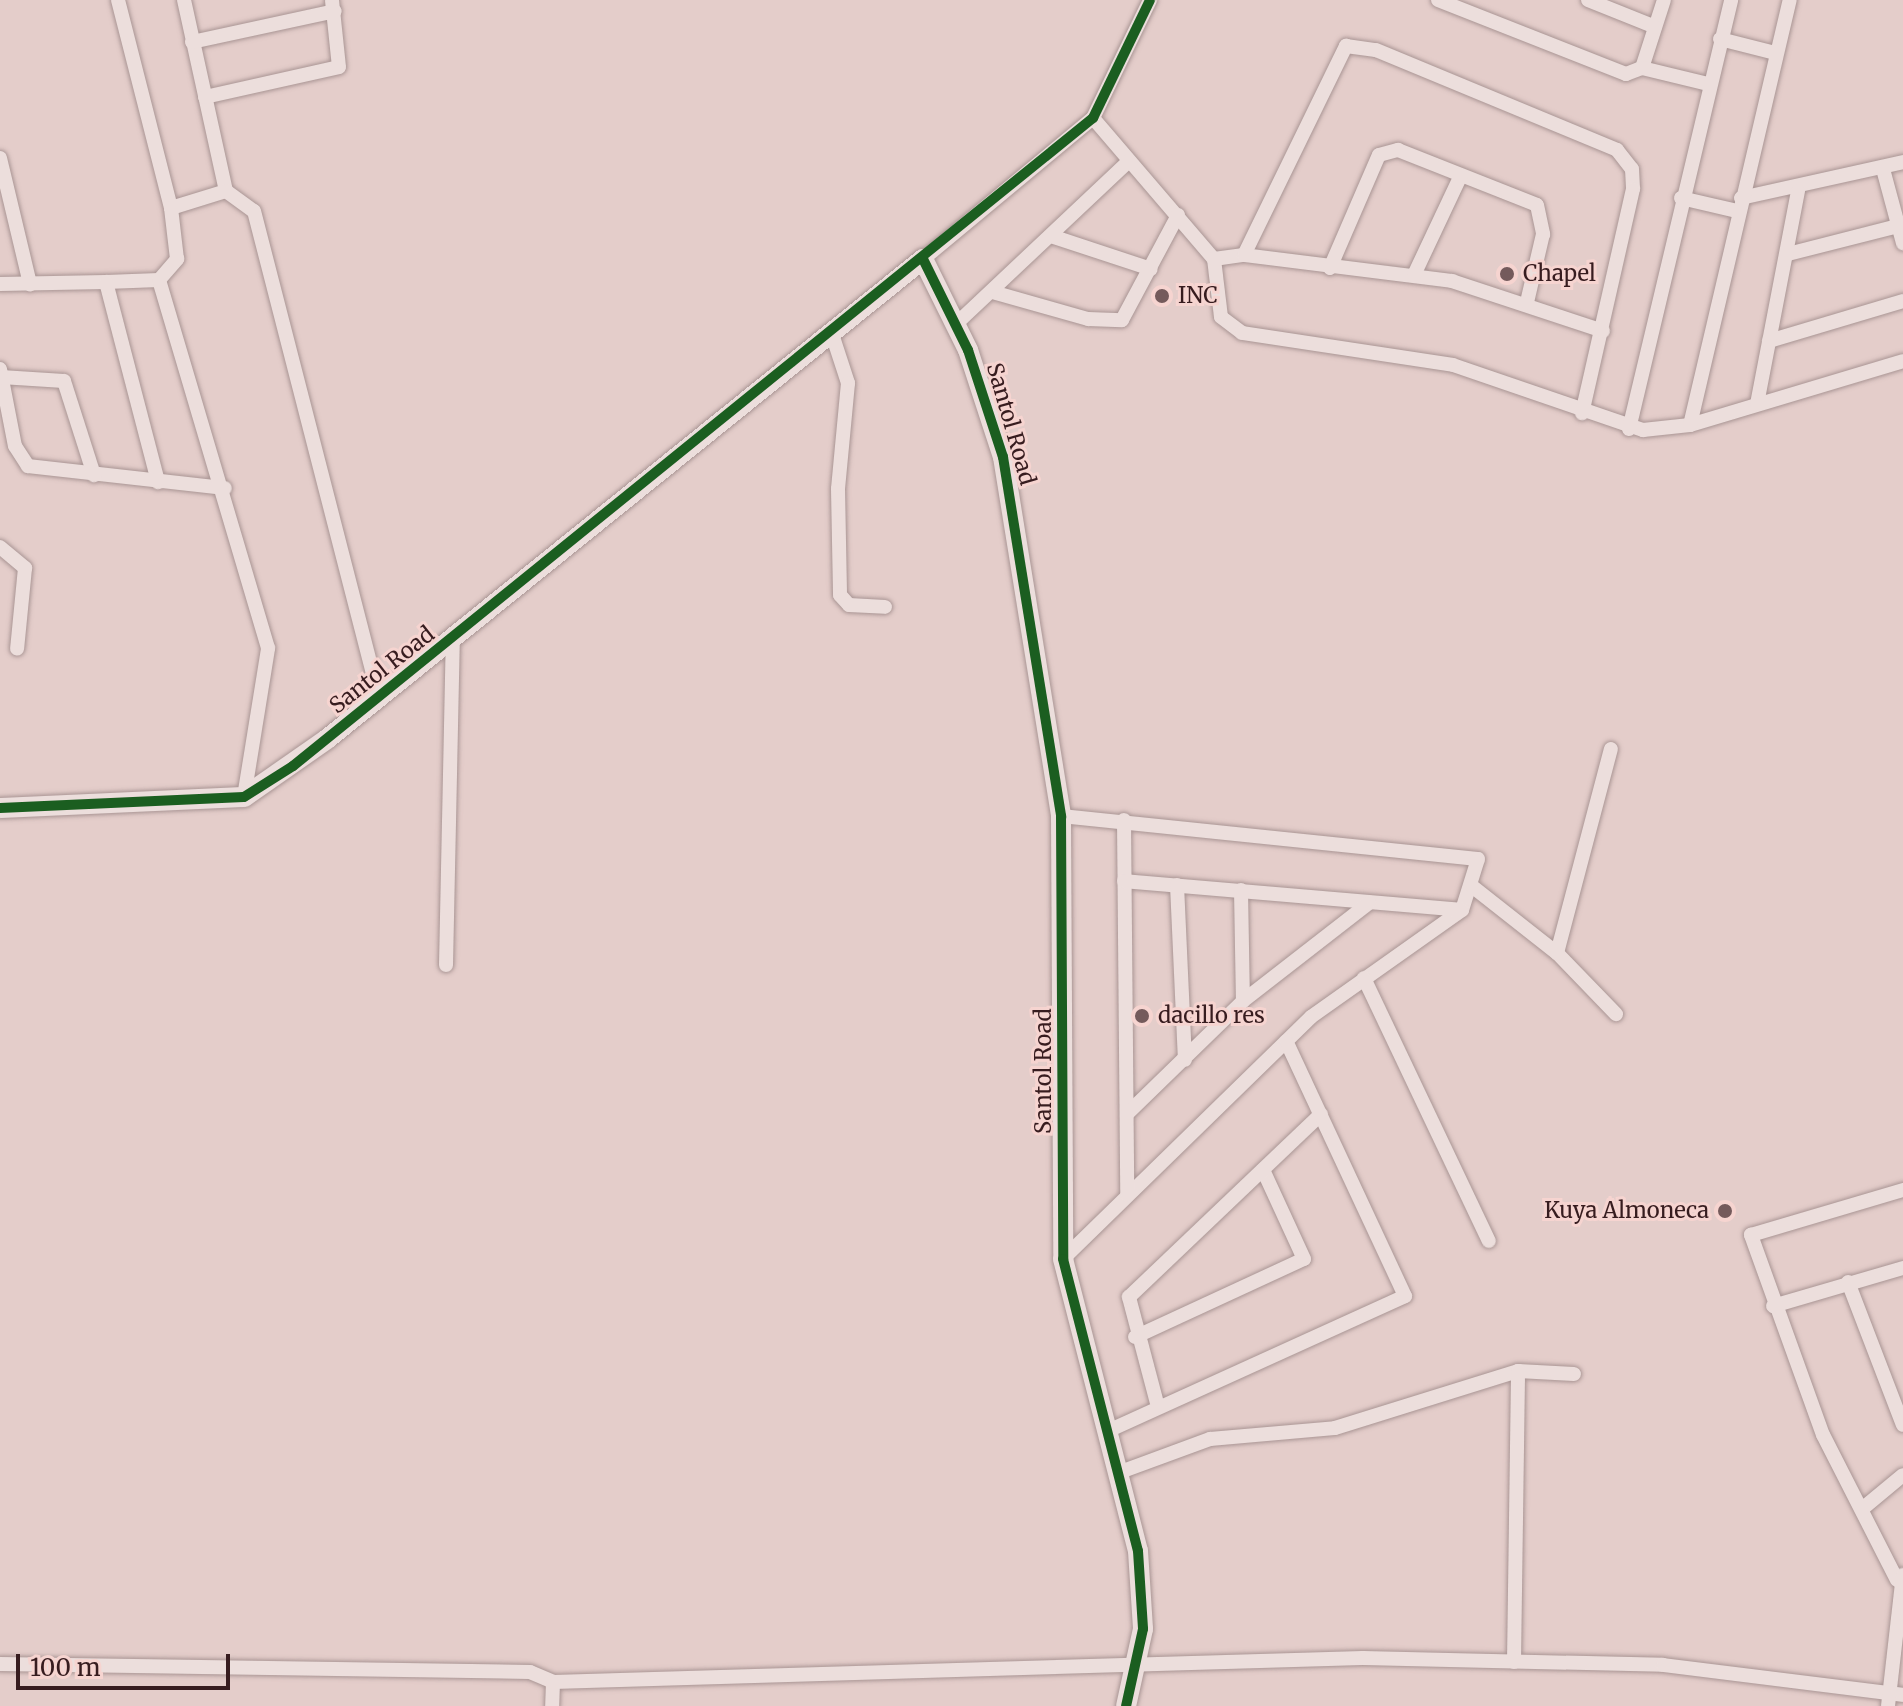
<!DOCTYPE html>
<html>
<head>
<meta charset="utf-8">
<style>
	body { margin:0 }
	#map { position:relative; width:1903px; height:1706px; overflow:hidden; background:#e4cdca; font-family:Merriweather,serif }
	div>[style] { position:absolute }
	.roads { filter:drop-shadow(0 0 2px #a99594) drop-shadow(0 0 2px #a99594) }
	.street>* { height:14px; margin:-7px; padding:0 7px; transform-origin:7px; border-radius:7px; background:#ecdedc }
	.secondary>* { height:20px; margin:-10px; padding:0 10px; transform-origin:10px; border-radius:10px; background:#ecdedc }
	.cycleway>* { height:10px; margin:-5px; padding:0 5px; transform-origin:5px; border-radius:5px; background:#1b5e20 }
	.dots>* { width:22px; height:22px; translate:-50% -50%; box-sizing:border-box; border:4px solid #f6d4d0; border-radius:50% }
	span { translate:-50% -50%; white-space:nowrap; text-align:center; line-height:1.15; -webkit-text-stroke:6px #f6d4d0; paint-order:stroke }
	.poi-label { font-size:22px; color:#371c1f }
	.left { translate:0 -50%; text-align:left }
	.right { translate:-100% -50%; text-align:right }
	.street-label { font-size:22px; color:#371c1f }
	.scale { position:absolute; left:16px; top:1654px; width:214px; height:36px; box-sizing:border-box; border:4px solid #371c1f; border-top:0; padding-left:10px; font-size:24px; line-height:28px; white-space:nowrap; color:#371c1f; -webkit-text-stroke:6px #f6d4d0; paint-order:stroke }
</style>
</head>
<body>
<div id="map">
	<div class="roads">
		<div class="street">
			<div style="left:118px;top:0;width:215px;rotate:75.7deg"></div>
			<div style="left:184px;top:0;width:196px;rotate:77.6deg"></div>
			<div style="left:1438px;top:0;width:202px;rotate:21.5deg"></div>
			<div style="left:1626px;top:74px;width:17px;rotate:-21deg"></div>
			<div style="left:1642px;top:68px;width:71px;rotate:-72.1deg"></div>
			<div style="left:1588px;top:0;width:72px;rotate:21.9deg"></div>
			<div style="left:1720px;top:39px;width:57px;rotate:14.3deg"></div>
			<div style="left:192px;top:42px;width:146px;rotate:-12.2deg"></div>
			<div style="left:1642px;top:68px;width:68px;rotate:13.6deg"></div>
			<div style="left:205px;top:97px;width:137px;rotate:-12.6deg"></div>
			<div style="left:339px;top:67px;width:67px;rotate:-96deg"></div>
			<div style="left:1093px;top:118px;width:186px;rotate:49.4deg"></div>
			<div style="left:1214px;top:259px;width:58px;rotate:83.1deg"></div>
			<div style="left:1221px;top:317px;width:26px;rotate:37deg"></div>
			<div style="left:1242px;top:333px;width:213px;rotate:8.6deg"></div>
			<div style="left:1453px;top:365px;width:201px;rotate:18.9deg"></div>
			<div style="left:1643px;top:430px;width:47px;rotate:-6.1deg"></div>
			<div style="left:1690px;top:425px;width:222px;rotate:-16.7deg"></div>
			<div style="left:0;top:158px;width:130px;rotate:76.6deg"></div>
			<div style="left:1883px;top:169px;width:77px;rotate:74.9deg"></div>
			<div style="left:1681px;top:198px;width:57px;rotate:13.1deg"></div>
			<div style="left:1741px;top:198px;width:166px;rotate:-12.5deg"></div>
			<div style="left:1051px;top:236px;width:105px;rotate:18.3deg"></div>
			<div style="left:1788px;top:254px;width:114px;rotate:-14.3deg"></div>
			<div style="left:1244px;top:255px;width:233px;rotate:-64deg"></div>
			<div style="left:1346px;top:46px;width:30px;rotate:8deg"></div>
			<div style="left:1376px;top:50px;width:261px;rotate:22.5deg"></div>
			<div style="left:1617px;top:150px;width:24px;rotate:52deg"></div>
			<div style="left:1632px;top:169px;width:20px;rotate:87deg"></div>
			<div style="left:1633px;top:189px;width:230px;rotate:102.8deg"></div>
			<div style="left:923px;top:259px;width:221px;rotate:-39.7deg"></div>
			<div style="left:1093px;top:118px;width:131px;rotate:-64.2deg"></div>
			<div style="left:1214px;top:259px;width:30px;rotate:-8deg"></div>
			<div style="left:1244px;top:255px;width:210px;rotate:7.1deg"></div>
			<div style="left:1452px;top:281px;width:159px;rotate:18.3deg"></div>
			<div style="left:1330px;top:268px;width:123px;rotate:-66.6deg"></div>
			<div style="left:1379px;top:155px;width:20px;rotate:-15deg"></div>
			<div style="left:1398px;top:150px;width:149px;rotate:21.6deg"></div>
			<div style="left:1537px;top:205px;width:30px;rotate:78deg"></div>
			<div style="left:1543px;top:234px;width:70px;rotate:103.2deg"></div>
			<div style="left:1414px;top:275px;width:110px;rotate:-64.8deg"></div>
			<div style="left:106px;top:282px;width:53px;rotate:-2.2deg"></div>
			<div style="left:0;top:284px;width:106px;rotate:-1.1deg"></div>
			<div style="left:106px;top:282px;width:207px;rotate:75.4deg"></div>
			<div style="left:996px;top:293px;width:96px;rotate:15.8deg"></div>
			<div style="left:1088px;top:319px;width:34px;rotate:2deg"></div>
			<div style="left:1122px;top:320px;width:119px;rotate:-61.9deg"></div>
			<div style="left:956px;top:324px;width:238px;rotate:-43.3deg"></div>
			<div style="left:831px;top:331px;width:55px;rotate:71.9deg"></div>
			<div style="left:848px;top:383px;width:106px;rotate:95.4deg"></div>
			<div style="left:838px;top:489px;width:106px;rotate:88.9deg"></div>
			<div style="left:840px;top:595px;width:13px;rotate:48deg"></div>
			<div style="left:849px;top:605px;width:36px;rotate:3deg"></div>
			<div style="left:1769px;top:341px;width:140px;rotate:-16.6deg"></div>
			<div style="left:0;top:369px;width:78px;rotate:79deg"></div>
			<div style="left:15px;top:446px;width:24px;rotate:57deg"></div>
			<div style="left:28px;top:466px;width:198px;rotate:6.4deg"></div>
			<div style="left:1px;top:377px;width:63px;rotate:3.6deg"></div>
			<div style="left:64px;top:381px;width:99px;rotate:72.3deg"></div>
			<div style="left:1757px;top:404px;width:217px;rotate:-79.1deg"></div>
			<div style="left:1690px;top:425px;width:437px;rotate:-76.8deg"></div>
			<div style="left:1629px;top:429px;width:441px;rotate:-76.6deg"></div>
			<div style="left:0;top:547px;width:33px;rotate:40deg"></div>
			<div style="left:25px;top:568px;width:81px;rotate:95.6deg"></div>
			<div style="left:244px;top:797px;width:151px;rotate:-80.8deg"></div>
			<div style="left:268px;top:648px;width:384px;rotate:-106.5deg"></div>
			<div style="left:159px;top:280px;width:28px;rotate:-49deg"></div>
			<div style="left:177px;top:259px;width:51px;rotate:-96.7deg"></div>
			<div style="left:171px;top:208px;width:58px;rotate:-17.2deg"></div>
			<div style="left:226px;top:191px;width:34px;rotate:36deg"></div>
			<div style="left:254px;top:211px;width:502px;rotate:75.58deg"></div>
			<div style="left:1061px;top:816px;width:419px;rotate:5.9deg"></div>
			<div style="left:1478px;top:859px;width:53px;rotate:107.4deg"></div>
			<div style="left:1462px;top:910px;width:185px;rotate:144.7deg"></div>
			<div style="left:1311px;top:1017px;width:347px;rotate:135.7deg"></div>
			<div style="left:1124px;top:820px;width:375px;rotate:89.5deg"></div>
			<div style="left:1124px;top:881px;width:339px;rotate:4.9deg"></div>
			<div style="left:1177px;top:885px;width:175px;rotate:87.4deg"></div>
			<div style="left:1473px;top:887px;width:107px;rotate:38.2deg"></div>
			<div style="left:1557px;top:953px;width:85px;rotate:46deg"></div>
			<div style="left:1241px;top:890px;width:111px;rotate:89deg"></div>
			<div style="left:1557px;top:953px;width:211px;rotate:-75.2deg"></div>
			<div style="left:446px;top:965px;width:326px;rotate:-88.8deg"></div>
			<div style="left:1364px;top:978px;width:291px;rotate:64.6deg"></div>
			<div style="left:1128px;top:1113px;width:161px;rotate:-44.2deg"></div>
			<div style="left:1243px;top:1001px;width:160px;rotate:-37.9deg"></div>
			<div style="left:1848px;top:1282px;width:153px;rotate:69deg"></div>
			<div style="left:1773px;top:1306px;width:135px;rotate:-16.3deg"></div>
			<div style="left:1135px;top:1337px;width:186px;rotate:-24.8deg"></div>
			<div style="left:1304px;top:1259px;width:98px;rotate:-114.7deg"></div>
			<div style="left:1158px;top:1407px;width:114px;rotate:-104.8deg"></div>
			<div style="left:1129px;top:1297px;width:265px;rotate:-43.6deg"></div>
			<div style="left:1110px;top:1430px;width:324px;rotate:-24.4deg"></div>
			<div style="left:1405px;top:1296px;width:281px;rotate:-115deg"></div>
			<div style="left:1123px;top:1471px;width:93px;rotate:-20.2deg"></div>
			<div style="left:1210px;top:1439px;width:125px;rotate:-5deg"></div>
			<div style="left:1335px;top:1428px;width:192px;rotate:-17.3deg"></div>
			<div style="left:1518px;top:1371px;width:56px;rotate:3.1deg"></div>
			<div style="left:1862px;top:1509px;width:53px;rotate:-39.7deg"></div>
			<div style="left:1897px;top:1580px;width:163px;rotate:-117deg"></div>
			<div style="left:1823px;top:1435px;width:213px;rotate:-109.8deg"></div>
			<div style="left:1751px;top:1235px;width:159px;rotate:-16.5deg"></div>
			<div style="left:1514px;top:1662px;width:291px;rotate:-89.2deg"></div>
			<div style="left:0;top:1664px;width:530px;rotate:0.86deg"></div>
			<div style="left:530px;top:1672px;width:25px;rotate:23deg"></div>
			<div style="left:553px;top:1682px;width:24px;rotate:92deg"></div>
			<div style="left:553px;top:1682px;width:810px;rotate:-1.7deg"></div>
			<div style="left:1363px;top:1658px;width:300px;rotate:1.3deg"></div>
			<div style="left:1663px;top:1665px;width:242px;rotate:7.1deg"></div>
			<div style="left:1888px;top:1706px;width:132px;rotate:-83.5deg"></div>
		</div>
		<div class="secondary">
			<div style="left:0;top:808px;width:244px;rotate:-2.6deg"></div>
			<div style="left:244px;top:797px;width:101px;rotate:-34.9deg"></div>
			<div style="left:327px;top:739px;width:765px;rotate:-38.85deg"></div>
			<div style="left:923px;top:259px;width:102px;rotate:63.7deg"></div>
			<div style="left:968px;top:350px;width:113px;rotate:71.9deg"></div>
			<div style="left:1003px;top:457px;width:364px;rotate:80.8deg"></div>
			<div style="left:1061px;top:816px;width:443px;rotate:89.7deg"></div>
			<div style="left:1063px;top:1259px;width:301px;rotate:75.6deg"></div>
			<div style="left:1138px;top:1551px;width:78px;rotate:86.3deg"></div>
			<div style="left:1143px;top:1629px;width:79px;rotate:102.4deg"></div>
		</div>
	</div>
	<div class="cycleway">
		<div style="left:923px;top:259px;width:102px;rotate:63.7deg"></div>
		<div style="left:968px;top:350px;width:113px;rotate:71.9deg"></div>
		<div style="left:1003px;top:457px;width:364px;rotate:80.8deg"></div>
		<div style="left:1061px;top:816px;width:443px;rotate:89.7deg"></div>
		<div style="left:1063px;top:1259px;width:301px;rotate:75.6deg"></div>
		<div style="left:1138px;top:1551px;width:78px;rotate:86.3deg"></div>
		<div style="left:1143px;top:1629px;width:79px;rotate:102.4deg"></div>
		<div style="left:0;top:808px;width:244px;rotate:-2.6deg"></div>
		<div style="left:244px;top:797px;width:58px;rotate:-32.3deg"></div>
		<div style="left:293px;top:766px;width:1030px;rotate:-39.01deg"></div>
		<div style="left:1093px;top:118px;width:131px;rotate:-64.2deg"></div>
	</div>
	<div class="dots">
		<div style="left:1507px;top:274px;background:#745a5b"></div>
		<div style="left:1162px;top:296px;background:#745a5b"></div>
		<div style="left:1142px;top:1016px;background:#745a5b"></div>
		<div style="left:1725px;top:1211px;background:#745a5b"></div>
	</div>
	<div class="poi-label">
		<span class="left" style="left:1523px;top:274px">Chapel</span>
		<span class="left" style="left:1178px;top:296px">INC</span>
		<span class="left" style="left:1158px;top:1016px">dacillo res</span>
		<span class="right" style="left:1709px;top:1211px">Kuya Almoneca</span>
	</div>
	<div class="street-label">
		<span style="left:1011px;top:424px;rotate:74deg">Santol Road</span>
		<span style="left:382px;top:670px;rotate:-38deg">Santol Road</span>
		<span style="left:1044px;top:1071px;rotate:-90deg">Santol Road</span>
	</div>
	<div class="scale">100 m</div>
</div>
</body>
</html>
